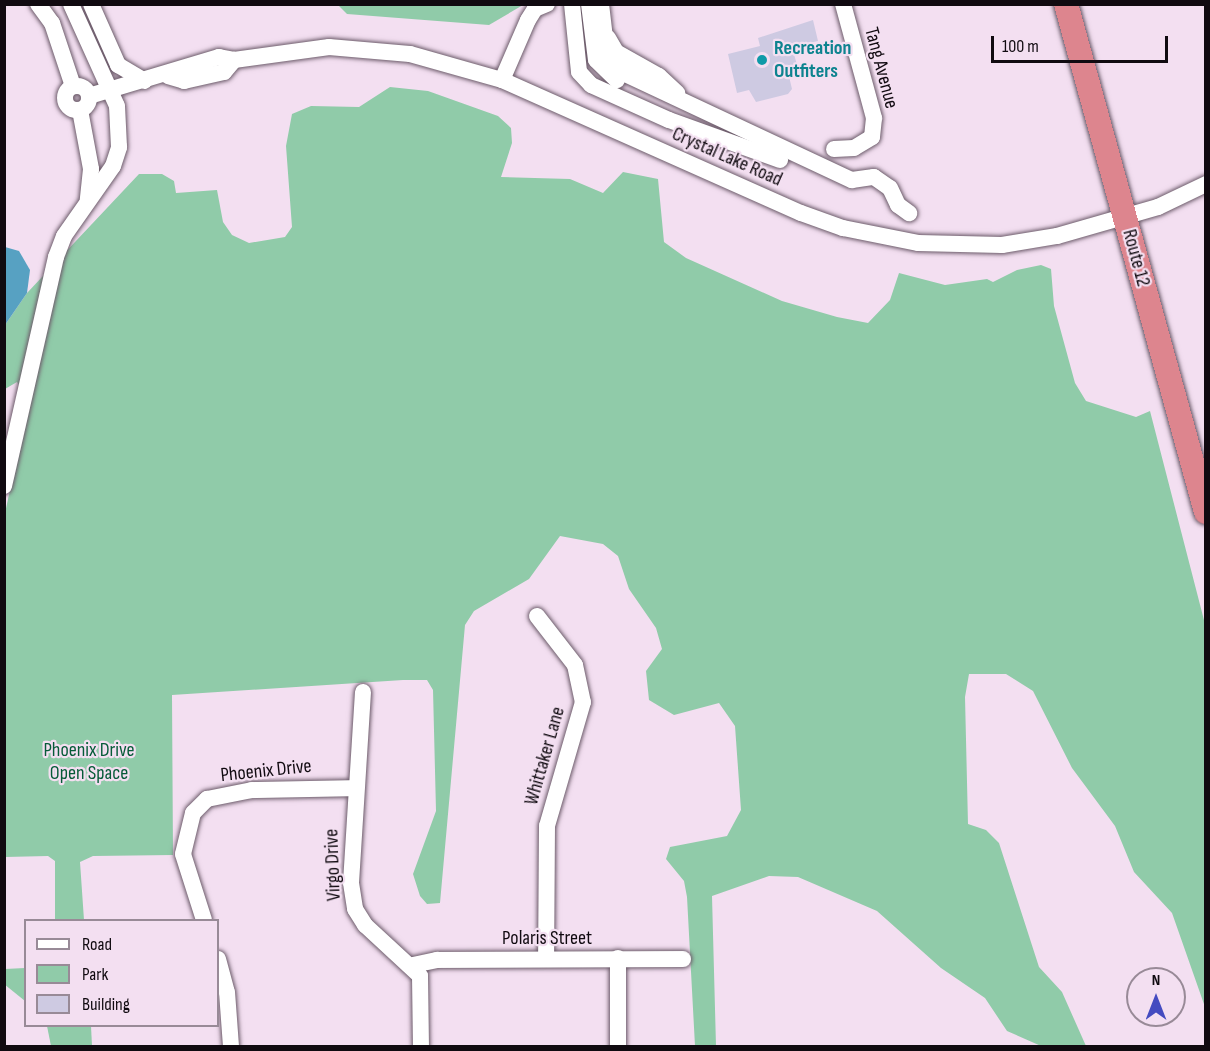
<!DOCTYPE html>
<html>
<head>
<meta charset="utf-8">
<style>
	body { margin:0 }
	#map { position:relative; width:1210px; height:1051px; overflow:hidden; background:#f3dff1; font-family:"Sofia Sans Condensed",sans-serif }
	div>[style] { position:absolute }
	.green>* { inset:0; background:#90cba9 }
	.water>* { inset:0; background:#57a1c2 }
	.building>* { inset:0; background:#cecae2 }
	.roads { filter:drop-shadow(0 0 2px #6c5b6a) drop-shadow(0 0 2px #6c5b6a) }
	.minor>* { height:16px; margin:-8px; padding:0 8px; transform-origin:8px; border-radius:8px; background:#fff }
	.minor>.ring { margin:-8px; padding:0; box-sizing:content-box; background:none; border:16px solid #fff; border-radius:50% }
	.highway>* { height:24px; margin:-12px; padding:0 12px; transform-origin:12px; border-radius:12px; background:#dd858e }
	.dots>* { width:16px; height:16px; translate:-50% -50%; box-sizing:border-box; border:3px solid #f3dff1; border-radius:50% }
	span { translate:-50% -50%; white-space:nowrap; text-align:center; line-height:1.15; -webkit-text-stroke:4.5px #f3dff1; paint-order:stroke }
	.culture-label { font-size:20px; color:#0d838f; font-weight:700 }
	.left { translate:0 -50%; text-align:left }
	.street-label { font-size:20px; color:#100a10 }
	.park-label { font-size:20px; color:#065b38 }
	.frame { position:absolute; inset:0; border:6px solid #100a10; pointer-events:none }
	.legend { position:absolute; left:24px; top:919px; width:195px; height:108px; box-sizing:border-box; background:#f3dff1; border:2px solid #988a97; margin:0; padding:8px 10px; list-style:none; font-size:18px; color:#100a10 }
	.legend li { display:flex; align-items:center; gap:12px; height:30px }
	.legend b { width:30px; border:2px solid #988a97 }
	.north { position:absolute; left:1126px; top:967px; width:60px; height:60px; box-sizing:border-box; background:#f3dff1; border:2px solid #988a97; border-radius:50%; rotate:0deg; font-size:16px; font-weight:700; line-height:24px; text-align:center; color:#100a10 }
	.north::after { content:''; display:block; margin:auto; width:21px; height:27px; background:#444bc0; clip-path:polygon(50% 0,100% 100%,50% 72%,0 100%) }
	.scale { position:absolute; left:991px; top:36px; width:177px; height:27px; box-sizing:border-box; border:3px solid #100a10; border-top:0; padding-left:8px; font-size:18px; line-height:21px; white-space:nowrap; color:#100a10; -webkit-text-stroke:4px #f3dff1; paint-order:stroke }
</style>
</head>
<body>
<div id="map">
	<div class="green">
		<div style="clip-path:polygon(338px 5px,523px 5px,489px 25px,347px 14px)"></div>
		<div style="clip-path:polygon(390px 87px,428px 91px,498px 116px,511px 128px,512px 143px,501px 177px,570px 179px,603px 193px,623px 172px,658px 179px,664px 242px,686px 258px,782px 301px,837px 317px,868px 323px,890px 300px,899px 273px,945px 285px,987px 279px,993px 282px,1017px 270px,1041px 265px,1051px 269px,1054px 306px,1075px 383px,1086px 401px,1136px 417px,1150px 411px,1205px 624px,1205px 1007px,1172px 913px,1134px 872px,1115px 826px,1072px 768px,1033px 691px,1006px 674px,969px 674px,965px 697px,968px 824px,986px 830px,999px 843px,1039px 967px,1062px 992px,1086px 1046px,1041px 1046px,1007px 1031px,985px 998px,941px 968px,877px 911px,798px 877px,769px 876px,712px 896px,716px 1046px,695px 1046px,687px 897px,684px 881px,666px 859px,670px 847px,727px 836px,741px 810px,735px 726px,719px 703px,674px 715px,649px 700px,646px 671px,662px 649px,656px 628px,629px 589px,618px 556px,603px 544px,560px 536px,529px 579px,474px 611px,465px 625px,440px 903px,427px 904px,420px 896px,413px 874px,436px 811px,433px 690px,427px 680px,403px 680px,172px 695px,173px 855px,93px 856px,80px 862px,84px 920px,55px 920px,55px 861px,48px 856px,5px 857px,5px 513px,30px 398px,17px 382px,5px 389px,5px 325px,27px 293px,139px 174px,162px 174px,174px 181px,176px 193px,217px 190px,223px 222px,232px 235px,249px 243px,285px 237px,292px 227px,286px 146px,292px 114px,311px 106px,359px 107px)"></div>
		<div style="clip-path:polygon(25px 968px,25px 1001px,4px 984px,5px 969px)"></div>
		<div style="clip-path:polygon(47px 1026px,91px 1026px,92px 1046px,51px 1046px)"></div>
	</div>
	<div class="water">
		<div style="clip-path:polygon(5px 247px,19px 251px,30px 270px,27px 293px,5px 325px)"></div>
	</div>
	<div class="building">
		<div style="clip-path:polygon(813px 20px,818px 41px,792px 47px,797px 65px,787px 68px,792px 89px,788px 94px,756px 102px,749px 90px,737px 93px,728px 54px,760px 46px,758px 38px)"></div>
	</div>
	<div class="roads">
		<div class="minor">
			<div style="left:38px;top:4px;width:24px;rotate:54deg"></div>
			<div style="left:52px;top:23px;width:66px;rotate:71.6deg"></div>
			<div style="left:91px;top:4px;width:67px;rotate:66.1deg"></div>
			<div style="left:118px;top:65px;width:31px;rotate:31deg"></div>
			<div style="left:572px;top:4px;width:68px;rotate:84.1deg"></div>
			<div style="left:579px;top:72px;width:18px;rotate:47deg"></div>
			<div style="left:591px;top:85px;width:85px;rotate:24.2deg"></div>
			<div style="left:669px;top:120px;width:118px;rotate:19.8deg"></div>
			<div style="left:589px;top:4px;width:56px;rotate:82.9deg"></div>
			<div style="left:596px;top:60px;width:29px;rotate:44deg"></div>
			<div style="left:601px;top:4px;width:51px;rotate:83.3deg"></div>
			<div style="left:607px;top:55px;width:22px;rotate:51deg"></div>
			<div style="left:621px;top:72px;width:255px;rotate:25.1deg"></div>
			<div style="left:852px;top:180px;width:22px;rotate:-8deg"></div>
			<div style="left:874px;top:177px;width:19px;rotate:35deg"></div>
			<div style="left:890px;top:188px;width:19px;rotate:65deg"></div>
			<div style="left:898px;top:205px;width:14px;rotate:36deg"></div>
			<div style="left:608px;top:38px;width:16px;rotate:60deg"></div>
			<div style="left:616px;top:52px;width:49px;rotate:29.2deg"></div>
			<div style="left:659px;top:76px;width:25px;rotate:43deg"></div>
			<div style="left:168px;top:76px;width:17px;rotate:17deg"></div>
			<div style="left:184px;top:81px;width:41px;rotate:-12.7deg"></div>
			<div style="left:224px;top:72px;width:16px;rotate:-50deg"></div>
			<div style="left:502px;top:80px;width:65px;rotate:-66.6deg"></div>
			<div style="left:528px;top:20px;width:13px;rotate:-58deg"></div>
			<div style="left:535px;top:9px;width:13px;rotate:-23deg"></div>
			<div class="ring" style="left:65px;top:86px;width:8px;height:8px"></div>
			<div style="left:89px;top:96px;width:136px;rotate:-16.7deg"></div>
			<div style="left:219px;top:57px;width:15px;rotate:11deg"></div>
			<div style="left:234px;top:60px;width:96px;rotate:-7.8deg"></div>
			<div style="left:329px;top:47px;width:81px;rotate:4.9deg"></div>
			<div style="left:410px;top:54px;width:96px;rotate:15.8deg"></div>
			<div style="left:502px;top:80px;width:327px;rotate:24deg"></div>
			<div style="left:801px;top:213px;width:45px;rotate:19.7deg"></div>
			<div style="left:843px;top:228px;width:76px;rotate:11.3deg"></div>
			<div style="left:918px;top:243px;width:84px;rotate:1.4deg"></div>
			<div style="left:1002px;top:245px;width:56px;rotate:-9.3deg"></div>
			<div style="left:1057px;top:236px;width:105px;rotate:-16deg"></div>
			<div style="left:1158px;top:207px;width:53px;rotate:-25.6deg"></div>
			<div style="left:80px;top:110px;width:60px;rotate:79.4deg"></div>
			<div style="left:91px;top:169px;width:31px;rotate:96deg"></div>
			<div style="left:834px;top:149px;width:20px;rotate:-3deg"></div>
			<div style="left:854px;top:148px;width:21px;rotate:-31deg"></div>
			<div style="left:872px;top:137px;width:19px;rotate:-84deg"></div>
			<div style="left:874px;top:118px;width:118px;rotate:-105.2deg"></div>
			<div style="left:4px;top:486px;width:235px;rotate:-77.2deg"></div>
			<div style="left:56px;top:257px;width:22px;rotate:-69deg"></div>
			<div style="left:64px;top:236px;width:85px;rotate:-55deg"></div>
			<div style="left:113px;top:166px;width:20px;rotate:-72deg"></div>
			<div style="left:119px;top:147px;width:41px;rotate:-92.8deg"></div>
			<div style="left:117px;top:106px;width:112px;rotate:-114.3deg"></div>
			<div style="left:537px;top:616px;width:62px;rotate:52.2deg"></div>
			<div style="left:575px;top:665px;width:38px;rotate:78deg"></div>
			<div style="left:583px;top:702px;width:129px;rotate:106.2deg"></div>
			<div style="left:547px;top:826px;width:132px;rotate:90.4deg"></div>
			<div style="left:363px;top:692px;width:191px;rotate:93.6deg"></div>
			<div style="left:351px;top:883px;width:26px;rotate:81deg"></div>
			<div style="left:355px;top:909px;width:19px;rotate:58deg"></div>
			<div style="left:365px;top:925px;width:75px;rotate:42.8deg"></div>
			<div style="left:420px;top:976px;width:70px;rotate:89.2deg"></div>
			<div style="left:204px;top:920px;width:69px;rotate:-107.7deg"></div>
			<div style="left:183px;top:854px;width:42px;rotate:-76.3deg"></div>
			<div style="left:193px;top:813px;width:20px;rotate:-45deg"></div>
			<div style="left:207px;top:799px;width:46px;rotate:-11.3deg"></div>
			<div style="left:252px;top:790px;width:102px;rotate:-1.1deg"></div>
			<div style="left:218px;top:959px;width:34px;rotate:75deg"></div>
			<div style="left:227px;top:992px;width:54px;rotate:85.8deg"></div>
			<div style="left:413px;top:965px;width:25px;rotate:-12deg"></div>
			<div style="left:437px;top:960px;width:246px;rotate:-0.2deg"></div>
			<div style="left:618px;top:1046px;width:88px;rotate:-90deg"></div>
		</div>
		<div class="highway">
			<div style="left:1066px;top:4px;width:527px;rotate:74.59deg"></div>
		</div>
	</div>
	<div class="dots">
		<div style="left:762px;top:60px;background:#0f9aa8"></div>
	</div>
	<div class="culture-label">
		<span class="left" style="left:774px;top:60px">Recreation<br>Outfiters</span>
	</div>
	<div class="street-label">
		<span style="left:881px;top:68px;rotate:75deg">Tang Avenue</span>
		<span style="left:727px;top:157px;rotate:24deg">Crystal Lake Road</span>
		<span style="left:1136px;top:258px;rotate:75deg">Route 12</span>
		<span style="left:545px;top:756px;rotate:-74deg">Whittaker Lane</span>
		<span style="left:266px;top:771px;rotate:-6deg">Phoenix Drive</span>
		<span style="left:333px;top:865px;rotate:-92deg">Virgo Drive</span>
		<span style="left:547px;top:938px">Polaris Street</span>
	</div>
	<div class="park-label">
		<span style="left:89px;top:762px">Phoenix Drive<br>Open Space</span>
	</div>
	<div class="frame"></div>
	<ul class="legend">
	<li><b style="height:8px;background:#fff"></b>Road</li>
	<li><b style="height:16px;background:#90cba9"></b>Park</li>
	<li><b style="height:16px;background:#cecae2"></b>Building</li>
	</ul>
	<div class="north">N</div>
	<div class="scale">100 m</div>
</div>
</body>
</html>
